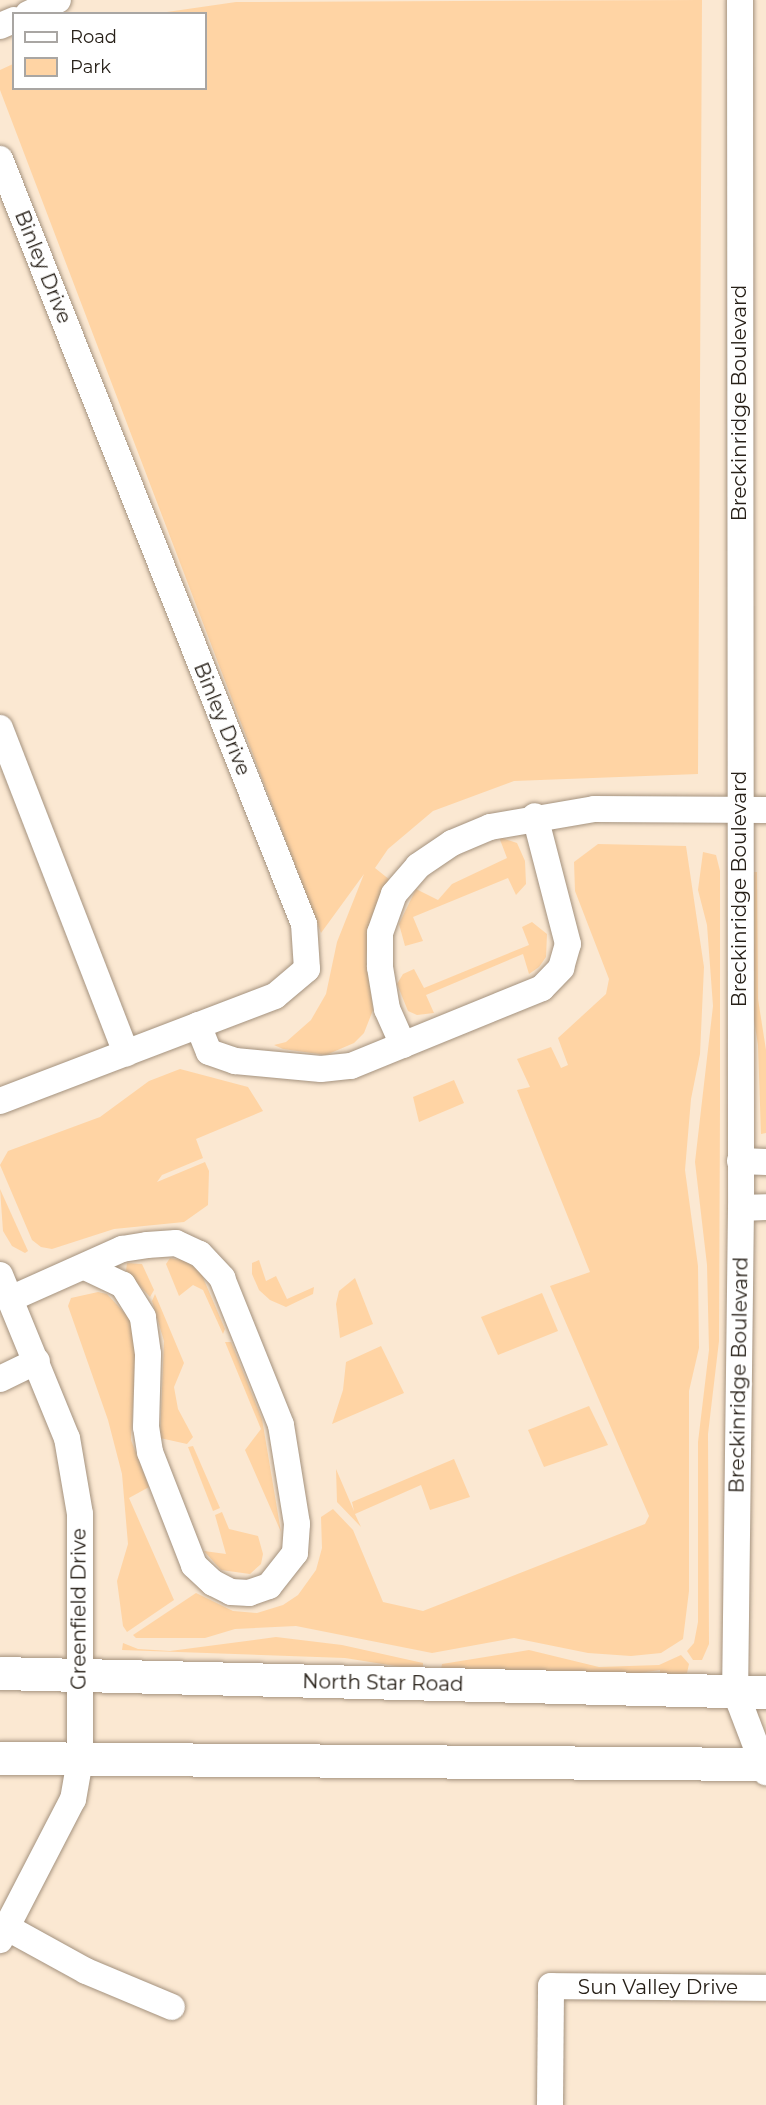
<!DOCTYPE html>
<html>
<head>
<meta charset="utf-8">
<style>
	body { margin:0 }
	#map { position:relative; width:766px; height:2105px; overflow:hidden; background:#fbe8d2; font-family:Montserrat,sans-serif }
	div>[style] { position:absolute }
	.green>* { inset:0; background:#ffd4a4 }
	.roads { filter:drop-shadow(0 0 2px #a4927e) drop-shadow(0 0 2px #a4927e) }
	.minor>* { height:26px; margin:-13px; padding:0 13px; transform-origin:13px; border-radius:13px; background:#fff }
	.major>* { height:33px; margin:-16.5px; padding:0 16.5px; transform-origin:16.5px; border-radius:16.5px; background:#fff }
	span { translate:-50% -50%; white-space:nowrap; text-align:center; line-height:1.15; -webkit-text-stroke:4.5px #fff; paint-order:stroke }
	.street-label { font-size:20px; color:#272018 }
	.legend { position:absolute; left:12px; top:12px; width:195px; height:78px; box-sizing:border-box; background:#fff; border:2px solid #a9a6a3; margin:0; padding:8px 10px; list-style:none; font-size:18px; color:#272018 }
	.legend li { display:flex; align-items:center; gap:12px; height:30px }
	.legend b { width:30px; border:2px solid #a9a6a3 }
</style>
</head>
<body>
<div id="map">
	<div class="green">
		<div style="clip-path:polygon(702px 0,698px 774px,514px 781px,433px 811px,388px 849px,375px 868px,390px 880px,376px 906px,368px 938px,366px 960px,373px 1010px,364px 1033px,354px 1043px,326px 1055px,283px 1049px,274px 1045px,286px 1042px,311px 1020px,326px 994px,337px 942px,364px 874px,321px 933px,0 90px,0 70px,13px 64px,14px 88px,206px 88px,206px 14px,160px 13px,236px 2px)"></div>
		<div style="clip-path:polygon(499px 837px,517px 843px,525px 861px,526px 884px,516px 895px,508px 878px,413px 917px,423px 941px,405px 946px,399px 924px,416px 889px,438px 900px,452px 884px,507px 858px)"></div>
		<div style="clip-path:polygon(598px 844px,686px 846px,704px 967px,700px 1054px,691px 1099px,685px 1170px,698px 1266px,699px 1348px,689px 1391px,689px 1591px,683px 1639px,661px 1653px,631px 1656px,588px 1653px,514px 1638px,432px 1653px,296px 1626px,235px 1629px,205px 1638px,136px 1638px,133px 1635px,196px 1593px,233px 1611px,257px 1613px,283px 1605px,298px 1595px,316px 1570px,322px 1548px,321px 1517px,333px 1509px,353px 1530px,383px 1602px,423px 1611px,645px 1524px,649px 1516px,550px 1286px,590px 1272px,517px 1090px,530px 1087px,517px 1059px,551px 1047px,561px 1068px,568px 1065px,558px 1038px,606px 994px,609px 979px,575px 891px,574px 862px)"></div>
		<div style="clip-path:polygon(703px 852px,716px 855px,720px 871px,720px 1105px,719px 1341px,708px 1434px,709px 1644px,702px 1660px,693px 1660px,687px 1651px,694px 1643px,698px 1622px,698px 1442px,709px 1350px,707px 1265px,695px 1162px,713px 1006px,707px 925px,698px 890px)"></div>
		<div style="clip-path:polygon(749px 872px,757px 872px,758px 999px,766px 1050px,766px 1133px,761px 1134px,758px 1045px,750px 995px)"></div>
		<div style="clip-path:polygon(532px 922px,547px 934px,546px 957px,539px 967px,529px 974px,523px 954px,426px 995px,434px 1013px,417px 1015px,408px 1011px,397px 984px,403px 974px,414px 969px,424px 988px,529px 945px,522px 927px)"></div>
		<div style="clip-path:polygon(180px 1069px,248px 1087px,263px 1111px,196px 1139px,203px 1158px,162px 1175px,157px 1182px,205px 1162px,209px 1171px,208px 1205px,184px 1222px,114px 1229px,52px 1249px,41px 1247px,32px 1240px,0 1165px,8px 1151px,100px 1117px,149px 1081px)"></div>
		<div style="clip-path:polygon(454px 1080px,464px 1103px,419px 1122px,413px 1097px)"></div>
		<div style="clip-path:polygon(0 1189px,28px 1251px,25px 1253px,12px 1246px,3px 1231px)"></div>
		<div style="clip-path:polygon(170px 1258px,186px 1261px,201px 1273px,225px 1329px,223px 1334px,203px 1290px,193px 1285px,179px 1296px,166px 1264px)"></div>
		<div style="clip-path:polygon(259px 1260px,266px 1281px,276px 1276px,287px 1299px,314px 1287px,313px 1294px,286px 1307px,270px 1300px,259px 1290px,252px 1274px,252px 1263px)"></div>
		<div style="clip-path:polygon(127px 1263px,142px 1264px,154px 1290px,150px 1297px,126px 1271px)"></div>
		<div style="clip-path:polygon(355px 1278px,373px 1324px,340px 1338px,336px 1304px,339px 1291px)"></div>
		<div style="clip-path:polygon(98px 1292px,107px 1294px,131px 1320px,136px 1344px,131px 1440px,149px 1487px,129px 1498px,174px 1600px,127px 1632px,123px 1626px,117px 1581px,128px 1544px,122px 1474px,108px 1420px,68px 1306px,71px 1298px)"></div>
		<div style="clip-path:polygon(542px 1293px,558px 1331px,498px 1355px,481px 1317px)"></div>
		<div style="clip-path:polygon(155px 1294px,184px 1363px,174px 1387px,178px 1409px,193px 1437px,187px 1444px,160px 1438px,164px 1341px,152px 1301px)"></div>
		<div style="clip-path:polygon(225px 1342px,231px 1342px,262px 1419px,281px 1532px,245px 1450px,261px 1429px)"></div>
		<div style="clip-path:polygon(381px 1346px,404px 1393px,332px 1424px,343px 1390px,346px 1362px)"></div>
		<div style="clip-path:polygon(589px 1406px,608px 1445px,544px 1467px,528px 1430px)"></div>
		<div style="clip-path:polygon(193px 1446px,220px 1508px,213px 1511px,188px 1447px)"></div>
		<div style="clip-path:polygon(454px 1459px,470px 1497px,430px 1510px,421px 1485px,355px 1514px,361px 1527px,337px 1502px,336px 1469px,354px 1511px,352px 1502px)"></div>
		<div style="clip-path:polygon(222px 1512px,229px 1529px,258px 1536px,263px 1554px,261px 1564px,250px 1574px,221px 1570px,204px 1551px,226px 1554px,215px 1515px)"></div>
		<div style="clip-path:polygon(276px 1637px,342px 1645px,423px 1663px,423px 1667px,414px 1669px,345px 1658px,122px 1650px,123px 1643px,138px 1649px,170px 1651px)"></div>
		<div style="clip-path:polygon(529px 1650px,599px 1667px,659px 1665px,681px 1655px,689px 1664px,687px 1673px,679px 1675px,660px 1674px,660px 1670px,633px 1674px,441px 1669px,442px 1664px)"></div>
	</div>
	<div class="roads">
		<div class="minor">
			<div style="left:740px;top:0;width:1208px;rotate:89.95deg"></div>
			<div style="left:741px;top:1208px;width:483px;rotate:90.7deg"></div>
			<div style="left:735px;top:1691px;width:87px;rotate:69.1deg"></div>
			<div style="left:28px;top:14px;width:33px;rotate:-25deg"></div>
			<div style="left:0;top:26px;width:15px;rotate:-23deg"></div>
			<div style="left:0;top:159px;width:823px;rotate:68.33deg"></div>
			<div style="left:304px;top:924px;width:45px;rotate:86.2deg"></div>
			<div style="left:307px;top:969px;width:42px;rotate:139.8deg"></div>
			<div style="left:275px;top:996px;width:294px;rotate:159.1deg"></div>
			<div style="left:0;top:728px;width:349px;rotate:68.8deg"></div>
			<div style="left:198px;top:1025px;width:29px;rotate:68deg"></div>
			<div style="left:209px;top:1052px;width:28px;rotate:19deg"></div>
			<div style="left:235px;top:1061px;width:86px;rotate:5.3deg"></div>
			<div style="left:321px;top:1069px;width:30px;rotate:-6deg"></div>
			<div style="left:351px;top:1066px;width:206px;rotate:-22.2deg"></div>
			<div style="left:542px;top:988px;width:28px;rotate:-46deg"></div>
			<div style="left:561px;top:968px;width:25px;rotate:-74deg"></div>
			<div style="left:568px;top:944px;width:132px;rotate:-104.5deg"></div>
			<div style="left:403px;top:1045px;width:39px;rotate:-114deg"></div>
			<div style="left:387px;top:1009px;width:43px;rotate:-99.5deg"></div>
			<div style="left:380px;top:967px;width:34px;rotate:-90deg"></div>
			<div style="left:380px;top:933px;width:41px;rotate:-70.3deg"></div>
			<div style="left:394px;top:894px;width:37px;rotate:-49deg"></div>
			<div style="left:418px;top:866px;width:41px;rotate:-34.1deg"></div>
			<div style="left:452px;top:843px;width:41px;rotate:-22.8deg"></div>
			<div style="left:490px;top:827px;width:106px;rotate:-9.8deg"></div>
			<div style="left:594px;top:809px;width:172px;rotate:0.3deg"></div>
			<div style="left:740px;top:1161px;width:26px;rotate:2deg"></div>
			<div style="left:741px;top:1208px;width:25px;rotate:-2deg"></div>
			<div style="left:0;top:1275px;width:176px;rotate:67.7deg"></div>
			<div style="left:67px;top:1438px;width:77px;rotate:80.3deg"></div>
			<div style="left:80px;top:1514px;width:246px;rotate:90deg"></div>
			<div style="left:80px;top:1760px;width:40px;rotate:100deg"></div>
			<div style="left:73px;top:1799px;width:159px;rotate:117.4deg"></div>
			<div style="left:10px;top:1299px;width:123px;rotate:-24.1deg"></div>
			<div style="left:122px;top:1249px;width:25px;rotate:-9deg"></div>
			<div style="left:147px;top:1245px;width:29px;rotate:-4deg"></div>
			<div style="left:176px;top:1243px;width:26px;rotate:25deg"></div>
			<div style="left:200px;top:1254px;width:33px;rotate:47deg"></div>
			<div style="left:222px;top:1278px;width:158px;rotate:68.1deg"></div>
			<div style="left:281px;top:1425px;width:100px;rotate:80.8deg"></div>
			<div style="left:297px;top:1524px;width:29px;rotate:94deg"></div>
			<div style="left:295px;top:1553px;width:42px;rotate:128.2deg"></div>
			<div style="left:269px;top:1586px;width:21px;rotate:161deg"></div>
			<div style="left:249px;top:1593px;width:18px;rotate:-177deg"></div>
			<div style="left:231px;top:1592px;width:20px;rotate:-153deg"></div>
			<div style="left:213px;top:1583px;width:26px;rotate:-137deg"></div>
			<div style="left:194px;top:1565px;width:121px;rotate:-111.3deg"></div>
			<div style="left:150px;top:1452px;width:25px;rotate:-99deg"></div>
			<div style="left:146px;top:1427px;width:73px;rotate:-88.4deg"></div>
			<div style="left:148px;top:1354px;width:37px;rotate:-98deg"></div>
			<div style="left:143px;top:1317px;width:38px;rotate:-122deg"></div>
			<div style="left:123px;top:1285px;width:42px;rotate:-154.7deg"></div>
			<div style="left:0;top:1379px;width:41px;rotate:-25.9deg"></div>
			<div style="left:6px;top:1927px;width:91px;rotate:28.8deg"></div>
			<div style="left:86px;top:1971px;width:93px;rotate:22.7deg"></div>
			<div style="left:550px;top:2105px;width:119px;rotate:-89.5deg"></div>
			<div style="left:551px;top:1986px;width:215px;rotate:0.5deg"></div>
		</div>
		<div class="major">
			<div style="left:0;top:1673px;width:766px;rotate:1.42deg"></div>
			<div style="left:0;top:1758px;width:766px;rotate:0.45deg"></div>
		</div>
	</div>
	<div class="street-label">
		<span style="left:43px;top:267px;rotate:68deg">Binley Drive</span>
		<span style="left:739px;top:403px;rotate:-90deg">Breckinridge Boulevard</span>
		<span style="left:222px;top:719px;rotate:68deg">Binley Drive</span>
		<span style="left:739px;top:889px;rotate:-90deg">Breckinridge Boulevard</span>
		<span style="left:739px;top:1375px;rotate:-89deg">Breckinridge Boulevard</span>
		<span style="left:79px;top:1609px;rotate:-90deg">Greenfield Drive</span>
		<span style="left:383px;top:1683px;rotate:1deg">North Star Road</span>
		<span style="left:658px;top:1987px">Sun Valley Drive</span>
	</div>
	<ul class="legend">
	<li><b style="height:8px;background:#fff"></b>Road</li>
	<li><b style="height:16px;background:#ffd4a4"></b>Park</li>
	</ul>
</div>
</body>
</html>
